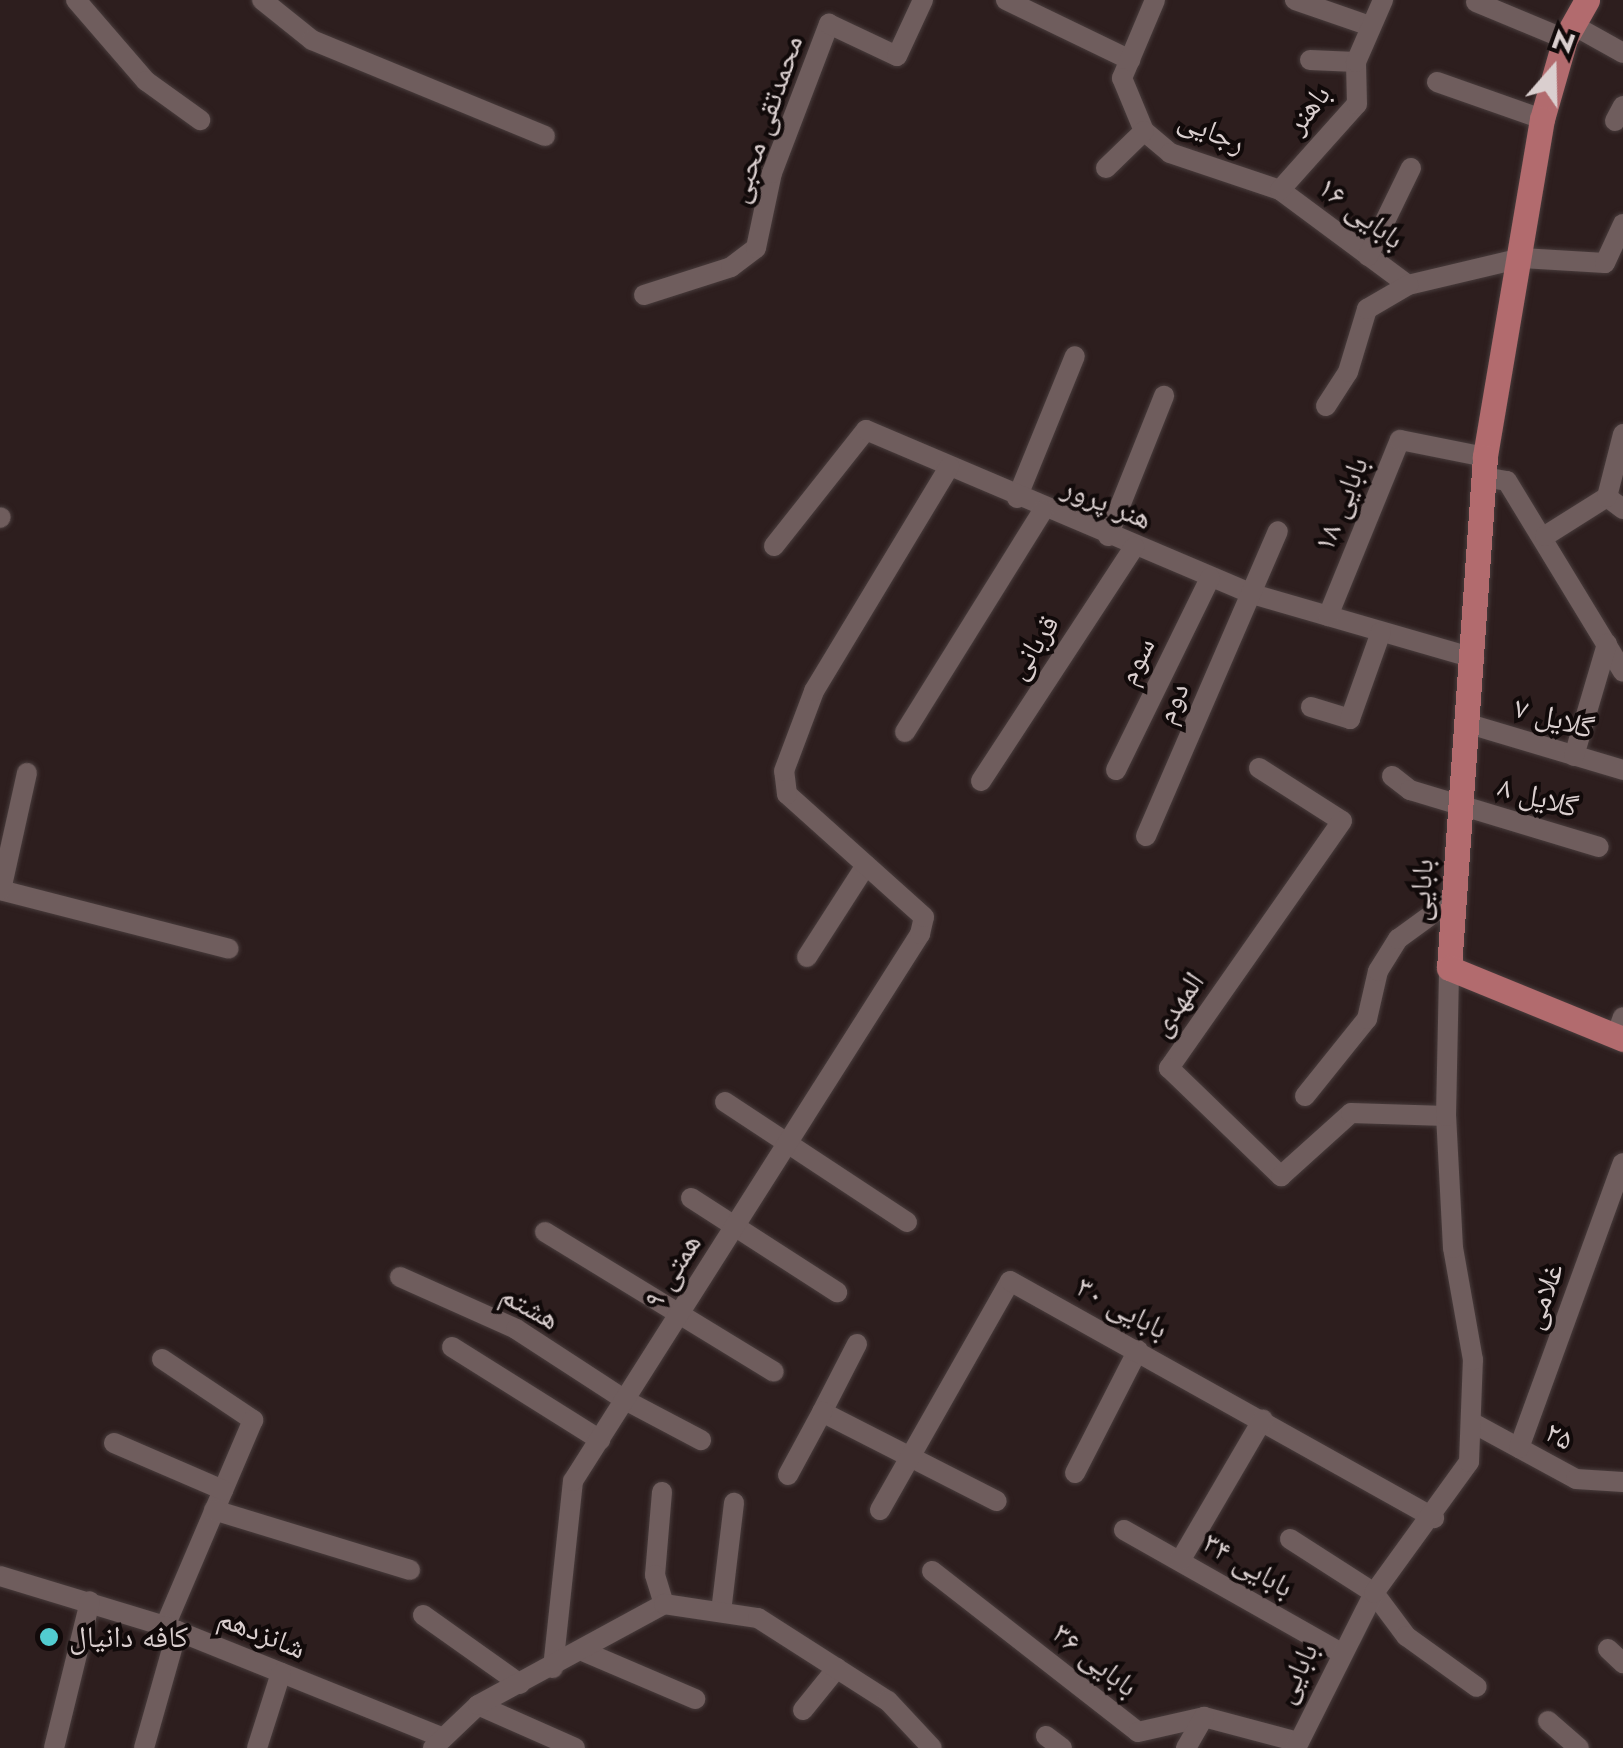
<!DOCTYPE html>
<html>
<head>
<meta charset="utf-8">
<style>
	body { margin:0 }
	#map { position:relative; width:1623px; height:1748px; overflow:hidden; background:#2d1e1e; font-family:Jost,"Noto Naskh Arabic",sans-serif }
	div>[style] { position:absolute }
	.roads { filter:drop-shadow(0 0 2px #483c3c) drop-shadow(0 0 2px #483c3c) }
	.minor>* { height:20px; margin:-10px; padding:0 10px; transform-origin:10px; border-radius:10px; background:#6f5d5d }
	.major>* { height:25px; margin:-12.5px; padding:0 12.5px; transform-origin:12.5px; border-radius:12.5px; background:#b26b6e }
	.dots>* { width:28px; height:28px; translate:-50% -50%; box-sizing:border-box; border:5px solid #110a0a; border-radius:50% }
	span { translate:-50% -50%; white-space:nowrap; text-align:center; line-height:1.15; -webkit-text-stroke:8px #110a0a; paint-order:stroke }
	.street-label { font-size:30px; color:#dacfcf }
	.poi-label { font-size:30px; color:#dacfcf }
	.left { translate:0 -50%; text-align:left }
	.north { position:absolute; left:1503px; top:20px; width:100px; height:100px; -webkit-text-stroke:8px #110a0a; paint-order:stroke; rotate:20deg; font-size:28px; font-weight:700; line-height:40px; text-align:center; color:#dacfcf }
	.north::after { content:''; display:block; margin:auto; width:35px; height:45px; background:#dacfcf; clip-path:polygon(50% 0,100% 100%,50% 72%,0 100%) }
</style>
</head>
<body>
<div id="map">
	<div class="roads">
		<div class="minor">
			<div style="left:76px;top:0;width:107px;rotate:49.2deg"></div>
			<div style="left:146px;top:81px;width:67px;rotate:35.8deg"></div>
			<div style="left:262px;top:0;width:64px;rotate:38.7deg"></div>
			<div style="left:312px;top:40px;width:252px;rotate:22.4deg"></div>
			<div style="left:1006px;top:0;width:138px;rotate:25.8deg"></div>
			<div style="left:1155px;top:0;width:85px;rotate:112.9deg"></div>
			<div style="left:1122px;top:78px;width:57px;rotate:67.5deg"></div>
			<div style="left:1144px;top:131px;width:34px;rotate:40deg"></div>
			<div style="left:1170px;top:153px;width:116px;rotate:18.6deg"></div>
			<div style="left:1280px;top:190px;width:159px;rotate:36.6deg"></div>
			<div style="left:1408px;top:285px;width:117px;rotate:-13.3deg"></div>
			<div style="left:1522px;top:258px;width:83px;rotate:3.4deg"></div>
			<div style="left:1605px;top:263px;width:43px;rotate:-65.2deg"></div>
			<div style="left:1295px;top:0;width:79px;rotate:19.1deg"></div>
			<div style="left:1476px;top:2px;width:96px;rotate:22.6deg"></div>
			<div style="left:1573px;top:25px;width:57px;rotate:29.2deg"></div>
			<div style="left:1310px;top:60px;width:46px;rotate:2.5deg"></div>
			<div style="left:1437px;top:82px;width:111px;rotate:19.4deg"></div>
			<div style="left:1615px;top:121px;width:17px;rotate:-62deg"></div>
			<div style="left:1106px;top:168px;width:53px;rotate:-44.2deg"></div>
			<div style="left:1280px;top:190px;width:115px;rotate:-48.2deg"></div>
			<div style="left:1357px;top:104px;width:42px;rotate:-91.4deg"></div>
			<div style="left:1356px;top:62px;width:68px;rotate:-66.5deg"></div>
			<div style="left:1368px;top:256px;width:98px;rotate:-64deg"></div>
			<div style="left:644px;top:295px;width:91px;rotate:-17.8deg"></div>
			<div style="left:731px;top:267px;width:31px;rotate:-37deg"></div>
			<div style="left:756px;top:248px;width:77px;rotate:-78deg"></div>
			<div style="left:772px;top:173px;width:160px;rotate:-69.1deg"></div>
			<div style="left:829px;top:24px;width:75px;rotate:25.2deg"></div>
			<div style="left:897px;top:56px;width:62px;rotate:-65.1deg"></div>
			<div style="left:1326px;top:406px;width:40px;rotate:-57.1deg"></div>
			<div style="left:1348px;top:372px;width:66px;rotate:-73.2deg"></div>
			<div style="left:1367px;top:309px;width:48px;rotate:-30.3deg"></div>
			<div style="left:1484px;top:477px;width:23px;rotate:10deg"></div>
			<div style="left:1507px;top:481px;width:223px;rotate:58.7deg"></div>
			<div style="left:1607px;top:497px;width:20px;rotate:37deg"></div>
			<div style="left:1017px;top:498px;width:153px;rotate:-67.8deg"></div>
			<div style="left:0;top:518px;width:1px;rotate:-45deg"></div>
			<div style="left:1108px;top:536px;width:151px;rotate:-68.2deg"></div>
			<div style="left:1545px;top:536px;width:73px;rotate:-32.2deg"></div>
			<div style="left:1607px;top:497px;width:65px;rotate:-75.7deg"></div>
			<div style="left:774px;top:546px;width:148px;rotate:-51.6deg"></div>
			<div style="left:866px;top:430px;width:419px;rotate:23deg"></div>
			<div style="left:1252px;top:594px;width:231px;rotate:16.1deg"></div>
			<div style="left:1328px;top:616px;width:190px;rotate:-67.8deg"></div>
			<div style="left:1400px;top:440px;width:87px;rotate:11.3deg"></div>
			<div style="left:1311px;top:707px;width:41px;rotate:17.1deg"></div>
			<div style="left:1350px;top:719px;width:92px;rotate:-70.4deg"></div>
			<div style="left:1469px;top:724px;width:161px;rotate:16.6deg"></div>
			<div style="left:905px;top:732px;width:261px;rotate:-58.1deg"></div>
			<div style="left:1574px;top:756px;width:117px;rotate:-73.6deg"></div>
			<div style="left:1259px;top:768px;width:98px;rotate:32.6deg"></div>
			<div style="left:1342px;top:821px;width:302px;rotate:125deg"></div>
			<div style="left:1169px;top:1068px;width:156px;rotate:44deg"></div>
			<div style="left:1281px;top:1176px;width:94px;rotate:-42deg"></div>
			<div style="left:1351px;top:1113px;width:95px;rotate:1.8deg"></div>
			<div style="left:1116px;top:770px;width:214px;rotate:-63.9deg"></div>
			<div style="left:1392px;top:776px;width:23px;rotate:38deg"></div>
			<div style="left:1410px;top:790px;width:197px;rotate:16.8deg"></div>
			<div style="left:981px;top:781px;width:280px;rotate:-56.8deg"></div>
			<div style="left:1146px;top:836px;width:332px;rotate:-66.6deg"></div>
			<div style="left:0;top:890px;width:236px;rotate:14.4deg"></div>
			<div style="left:1px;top:890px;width:120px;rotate:-77.5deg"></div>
			<div style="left:807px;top:957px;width:109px;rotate:-57.3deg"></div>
			<div style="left:1616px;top:1036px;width:20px;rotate:-70deg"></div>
			<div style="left:1305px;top:1096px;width:99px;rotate:-51.2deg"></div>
			<div style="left:1367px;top:1019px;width:49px;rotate:-77.1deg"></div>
			<div style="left:1378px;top:971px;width:38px;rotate:-58deg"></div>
			<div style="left:1398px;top:939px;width:68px;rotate:-36deg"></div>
			<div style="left:725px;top:1102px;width:218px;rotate:33.4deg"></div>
			<div style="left:691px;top:1198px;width:174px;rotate:32.8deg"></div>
			<div style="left:545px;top:1232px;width:268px;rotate:31.4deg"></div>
			<div style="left:400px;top:1277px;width:127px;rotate:24.1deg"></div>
			<div style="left:516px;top:1329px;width:130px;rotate:33.1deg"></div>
			<div style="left:625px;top:1400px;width:86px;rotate:27.8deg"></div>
			<div style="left:857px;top:1344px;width:76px;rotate:117.2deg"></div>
			<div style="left:822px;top:1412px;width:196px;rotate:27deg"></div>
			<div style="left:452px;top:1347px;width:175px;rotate:32.1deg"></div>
			<div style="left:162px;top:1359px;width:110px;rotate:33.8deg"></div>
			<div style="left:253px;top:1420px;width:224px;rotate:113.1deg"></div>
			<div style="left:1471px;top:1422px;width:119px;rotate:28.5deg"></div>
			<div style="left:1576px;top:1479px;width:47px;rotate:3.7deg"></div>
			<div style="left:114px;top:1443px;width:119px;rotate:23.3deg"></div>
			<div style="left:1519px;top:1448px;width:303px;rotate:-70deg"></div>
			<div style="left:1075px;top:1473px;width:138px;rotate:-62.9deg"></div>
			<div style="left:788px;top:1475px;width:72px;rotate:-61.6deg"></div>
			<div style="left:662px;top:1492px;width:83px;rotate:94.8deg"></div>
			<div style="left:655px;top:1575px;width:30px;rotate:73deg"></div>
			<div style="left:214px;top:1510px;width:205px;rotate:17deg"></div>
			<div style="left:880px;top:1510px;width:263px;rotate:-60.4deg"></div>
			<div style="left:1010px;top:1281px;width:486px;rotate:29.2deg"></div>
			<div style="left:1124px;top:1530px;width:249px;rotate:29.5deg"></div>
			<div style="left:1290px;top:1539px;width:100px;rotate:32.7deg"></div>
			<div style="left:1374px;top:1593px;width:54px;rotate:53.3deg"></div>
			<div style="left:1406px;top:1636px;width:87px;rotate:35.7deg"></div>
			<div style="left:1180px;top:1561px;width:164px;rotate:-59.7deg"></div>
			<div style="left:932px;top:1571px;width:261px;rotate:38deg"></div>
			<div style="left:1138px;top:1732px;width:68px;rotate:-12.8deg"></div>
			<div style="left:1204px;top:1717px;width:97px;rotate:14.9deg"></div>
			<div style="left:0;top:1576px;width:172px;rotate:16.9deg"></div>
			<div style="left:165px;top:1626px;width:297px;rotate:21.9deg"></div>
			<div style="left:721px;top:1612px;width:110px;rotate:-83.2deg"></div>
			<div style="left:423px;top:1615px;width:119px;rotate:35.4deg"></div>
			<div style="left:1608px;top:1649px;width:21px;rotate:43deg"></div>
			<div style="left:585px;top:1652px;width:120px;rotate:23.1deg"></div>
			<div style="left:553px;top:1668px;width:188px;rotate:-83.9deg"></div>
			<div style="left:573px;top:1481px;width:648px;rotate:-57.61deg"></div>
			<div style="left:920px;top:934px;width:17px;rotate:-77deg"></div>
			<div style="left:924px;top:917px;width:184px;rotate:-138.1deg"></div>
			<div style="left:787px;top:794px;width:23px;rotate:-97deg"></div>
			<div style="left:784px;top:771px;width:85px;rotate:-69.4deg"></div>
			<div style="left:814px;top:691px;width:262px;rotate:-58.9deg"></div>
			<div style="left:478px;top:1705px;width:106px;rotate:23.9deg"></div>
			<div style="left:803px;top:1710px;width:54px;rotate:-51deg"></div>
			<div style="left:1548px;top:1721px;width:41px;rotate:41.1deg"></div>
			<div style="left:1046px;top:1736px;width:20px;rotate:37deg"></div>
			<div style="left:54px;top:1748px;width:151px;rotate:-76.2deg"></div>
			<div style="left:144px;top:1748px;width:122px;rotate:-74.2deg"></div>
			<div style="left:257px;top:1748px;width:79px;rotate:-72.3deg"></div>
			<div style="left:433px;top:1748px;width:62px;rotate:-43.7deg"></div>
			<div style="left:478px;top:1705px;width:212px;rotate:-28.5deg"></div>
			<div style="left:664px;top:1604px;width:95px;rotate:8.5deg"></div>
			<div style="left:758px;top:1618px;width:154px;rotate:32.6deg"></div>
			<div style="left:888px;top:1701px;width:64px;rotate:46.9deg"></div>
			<div style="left:1186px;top:1748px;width:36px;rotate:-60deg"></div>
			<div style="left:1296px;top:1748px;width:174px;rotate:-63.3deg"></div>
			<div style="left:1374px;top:1593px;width:162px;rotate:-54.1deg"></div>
			<div style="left:1469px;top:1462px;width:102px;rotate:-87.8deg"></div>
			<div style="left:1473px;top:1360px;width:114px;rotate:-100.1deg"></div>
			<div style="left:1453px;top:1248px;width:132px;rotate:-93deg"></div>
			<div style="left:1446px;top:1116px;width:148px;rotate:-88.8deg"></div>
		</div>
		<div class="major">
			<div style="left:1587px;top:0;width:45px;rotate:119.4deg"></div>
			<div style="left:1565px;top:39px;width:83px;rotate:106deg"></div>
			<div style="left:1542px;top:119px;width:343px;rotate:99.6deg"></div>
			<div style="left:1485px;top:457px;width:512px;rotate:94.03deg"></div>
			<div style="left:1449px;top:968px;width:188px;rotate:22.2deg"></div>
		</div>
	</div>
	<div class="dots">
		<div style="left:49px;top:1637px;background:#52ccd0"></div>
	</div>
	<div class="street-label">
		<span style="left:1308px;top:109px;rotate:-52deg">باهنر</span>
		<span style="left:765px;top:119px;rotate:-71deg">محمدتقی محبی</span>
		<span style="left:1212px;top:131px;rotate:23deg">رجایی</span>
		<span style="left:1361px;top:213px;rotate:37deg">بابایی ۱۶</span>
		<span style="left:1107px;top:503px;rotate:22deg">هنر پرور</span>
		<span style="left:1341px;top:504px;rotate:-68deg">بابایی ۱۸</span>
		<span style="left:1033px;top:647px;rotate:-57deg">قربانی</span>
		<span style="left:1136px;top:661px;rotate:-64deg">سوم</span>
		<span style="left:1172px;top:703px;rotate:-66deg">دوم</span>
		<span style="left:1554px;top:718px;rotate:16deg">گلایل ۷</span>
		<span style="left:1538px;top:797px;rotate:16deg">گلایل ۸</span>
		<span style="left:1421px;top:890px;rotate:-86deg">بابایی</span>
		<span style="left:1177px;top:1004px;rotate:-55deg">المهدی</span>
		<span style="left:672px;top:1271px;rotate:-58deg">همتی ۹</span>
		<span style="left:1543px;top:1296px;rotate:-70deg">غلامی</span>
		<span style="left:530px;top:1307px;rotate:29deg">هشتم</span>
		<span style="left:1122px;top:1308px;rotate:28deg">بابایی ۳۰</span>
		<span style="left:1559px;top:1436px;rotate:28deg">۲۵</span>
		<span style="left:1248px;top:1565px;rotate:30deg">بابایی ۳۴</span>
		<span style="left:262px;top:1633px;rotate:22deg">شانزدهم</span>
		<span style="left:1095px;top:1660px;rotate:38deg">بابایی ۳۶</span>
		<span style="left:1296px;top:1673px;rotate:-64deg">بابایی</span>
	</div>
	<div class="poi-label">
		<span class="left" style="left:69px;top:1637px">کافه دانیال</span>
	</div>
	<div class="north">N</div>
</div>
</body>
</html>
